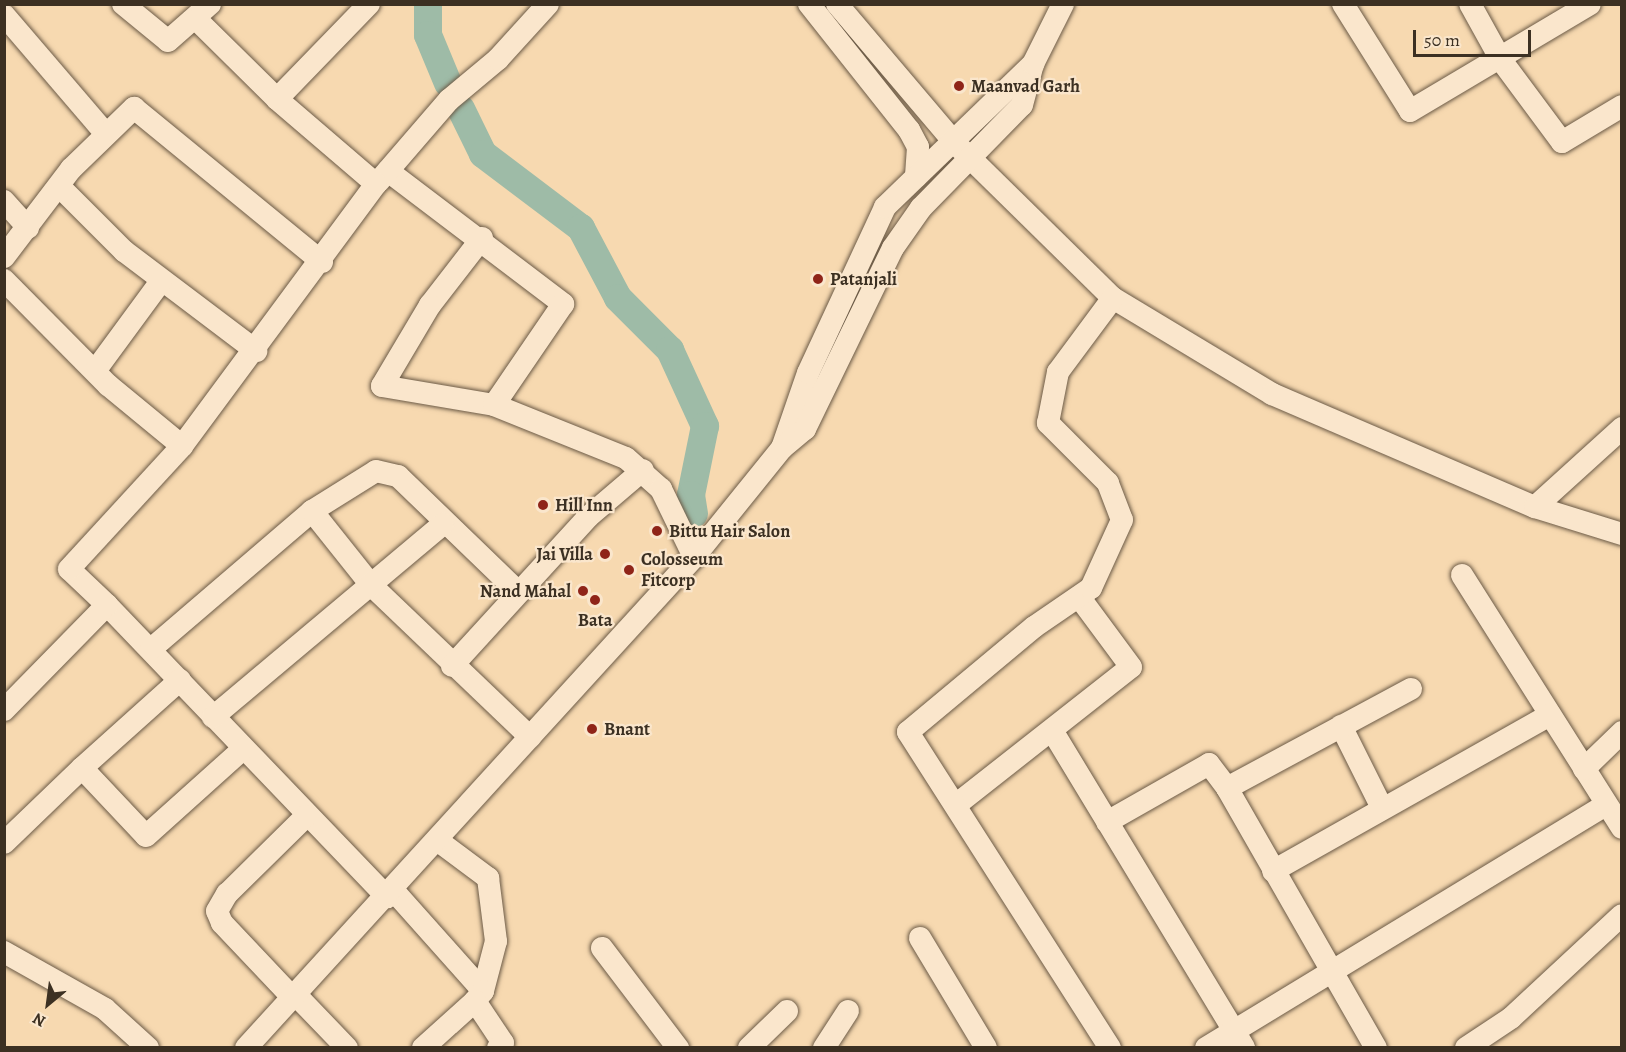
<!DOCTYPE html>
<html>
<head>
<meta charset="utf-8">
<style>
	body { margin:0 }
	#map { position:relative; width:1626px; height:1052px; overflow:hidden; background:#f7d9b0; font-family:Alegreya,serif }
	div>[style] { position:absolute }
	.river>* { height:28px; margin:-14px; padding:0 14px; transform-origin:14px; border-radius:14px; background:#9ebba7 }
	.roads { filter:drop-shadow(0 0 2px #6b5a46) drop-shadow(0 0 2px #6b5a46) }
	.minor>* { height:22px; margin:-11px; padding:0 11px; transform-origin:11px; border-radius:11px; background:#fae6cc }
	.dots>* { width:16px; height:16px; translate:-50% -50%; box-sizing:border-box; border:3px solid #fae6cc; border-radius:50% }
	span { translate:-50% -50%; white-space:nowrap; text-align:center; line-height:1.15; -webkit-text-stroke:4.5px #fae6cc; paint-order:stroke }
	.poi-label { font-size:18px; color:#3c3022; font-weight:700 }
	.left { translate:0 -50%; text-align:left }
	.right { translate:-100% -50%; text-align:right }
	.frame { position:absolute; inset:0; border:6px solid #3c3022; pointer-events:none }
	.north { position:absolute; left:18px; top:974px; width:60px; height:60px; -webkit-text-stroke:4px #fae6cc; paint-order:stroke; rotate:209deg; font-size:16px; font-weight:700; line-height:24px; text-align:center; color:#3c3022 }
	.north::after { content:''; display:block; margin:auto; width:21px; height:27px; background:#3c3022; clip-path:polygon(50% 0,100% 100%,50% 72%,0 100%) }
	.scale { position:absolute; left:1413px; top:30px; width:118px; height:27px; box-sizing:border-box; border:3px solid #3c3022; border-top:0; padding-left:8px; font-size:18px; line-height:21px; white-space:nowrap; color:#3c3022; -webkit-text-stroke:4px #fae6cc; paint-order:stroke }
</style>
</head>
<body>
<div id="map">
	<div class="river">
		<div style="left:428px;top:4px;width:31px;rotate:90deg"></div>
		<div style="left:428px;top:35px;width:52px;rotate:67.4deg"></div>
		<div style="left:461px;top:109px;width:50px;rotate:63.9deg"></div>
		<div style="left:483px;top:154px;width:123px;rotate:37.1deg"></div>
		<div style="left:581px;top:228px;width:79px;rotate:62.1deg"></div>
		<div style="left:618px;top:298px;width:74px;rotate:45deg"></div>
		<div style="left:670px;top:350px;width:84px;rotate:65.3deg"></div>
		<div style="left:705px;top:426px;width:70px;rotate:101.5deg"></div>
		<div style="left:691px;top:495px;width:19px;rotate:81deg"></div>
	</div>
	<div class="roads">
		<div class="minor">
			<div style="left:123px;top:4px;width:58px;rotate:39.4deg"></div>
			<div style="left:168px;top:41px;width:56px;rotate:-41.4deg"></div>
			<div style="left:809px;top:4px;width:161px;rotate:51.6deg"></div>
			<div style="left:909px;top:130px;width:19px;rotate:62deg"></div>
			<div style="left:918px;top:147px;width:30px;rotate:94deg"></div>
			<div style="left:837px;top:4px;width:182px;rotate:49.7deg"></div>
			<div style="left:955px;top:143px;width:221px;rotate:44.5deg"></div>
			<div style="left:1113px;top:298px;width:186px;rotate:31.1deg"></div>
			<div style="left:1272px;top:394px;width:286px;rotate:23.3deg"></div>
			<div style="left:1535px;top:507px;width:91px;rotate:17.2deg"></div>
			<div style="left:1343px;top:4px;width:126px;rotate:57.9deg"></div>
			<div style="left:1410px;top:111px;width:209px;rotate:-30.7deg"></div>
			<div style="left:1470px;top:4px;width:64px;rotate:61deg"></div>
			<div style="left:1501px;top:60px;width:102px;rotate:53.4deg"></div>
			<div style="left:1562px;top:142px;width:70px;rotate:-31deg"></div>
			<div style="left:4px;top:15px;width:155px;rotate:49.4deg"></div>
			<div style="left:197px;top:20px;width:112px;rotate:44.6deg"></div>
			<div style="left:388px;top:171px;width:220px;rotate:37.2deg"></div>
			<div style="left:563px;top:304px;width:122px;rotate:124.3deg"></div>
			<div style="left:379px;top:181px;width:107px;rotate:-49.2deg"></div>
			<div style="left:449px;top:100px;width:64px;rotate:-39.9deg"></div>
			<div style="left:498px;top:59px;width:74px;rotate:-47.7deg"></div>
			<div style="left:62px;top:189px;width:88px;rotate:45deg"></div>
			<div style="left:124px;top:251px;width:166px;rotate:37.1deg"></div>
			<div style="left:4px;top:201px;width:36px;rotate:48deg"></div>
			<div style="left:482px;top:238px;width:85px;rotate:127.8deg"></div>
			<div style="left:430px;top:305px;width:94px;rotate:120.7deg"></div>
			<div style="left:382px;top:386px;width:114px;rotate:9.6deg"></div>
			<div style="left:494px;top:405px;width:142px;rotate:21.9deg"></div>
			<div style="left:626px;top:458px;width:47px;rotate:41.5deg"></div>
			<div style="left:661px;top:489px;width:76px;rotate:64.1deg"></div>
			<div style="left:4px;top:257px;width:111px;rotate:-52.7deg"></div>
			<div style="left:71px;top:169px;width:88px;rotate:-44.1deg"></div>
			<div style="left:134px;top:108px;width:243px;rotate:39.3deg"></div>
			<div style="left:4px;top:280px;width:148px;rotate:45.3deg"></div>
			<div style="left:108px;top:385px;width:96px;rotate:39.5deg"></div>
			<div style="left:95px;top:371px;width:112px;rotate:-53.7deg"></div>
			<div style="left:782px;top:448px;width:79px;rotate:-70.9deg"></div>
			<div style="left:808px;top:373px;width:183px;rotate:-65.1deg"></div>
			<div style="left:885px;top:207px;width:206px;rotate:-44deg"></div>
			<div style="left:1535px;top:507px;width:118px;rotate:-42.2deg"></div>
			<div style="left:312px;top:511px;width:95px;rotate:51.4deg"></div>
			<div style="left:371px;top:585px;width:220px;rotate:43.7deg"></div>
			<div style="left:1462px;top:575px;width:299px;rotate:57.7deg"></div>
			<div style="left:107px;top:605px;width:405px;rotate:46.2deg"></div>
			<div style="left:151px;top:649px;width:212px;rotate:-40.6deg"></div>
			<div style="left:312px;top:511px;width:75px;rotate:-32deg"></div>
			<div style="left:376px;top:471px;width:23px;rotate:13deg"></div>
			<div style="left:398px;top:476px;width:167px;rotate:44deg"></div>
			<div style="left:452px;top:666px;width:202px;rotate:-47.6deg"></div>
			<div style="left:588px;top:517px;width:72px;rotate:-40.5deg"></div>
			<div style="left:180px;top:680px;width:132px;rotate:138.1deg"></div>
			<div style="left:82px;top:768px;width:93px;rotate:46.7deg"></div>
			<div style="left:146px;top:836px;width:130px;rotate:-41.9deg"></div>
			<div style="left:4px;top:710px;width:147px;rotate:-45.6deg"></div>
			<div style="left:107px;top:605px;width:52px;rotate:-136.5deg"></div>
			<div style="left:69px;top:569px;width:167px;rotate:-47.4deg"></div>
			<div style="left:182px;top:446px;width:326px;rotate:-53.5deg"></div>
			<div style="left:376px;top:184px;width:130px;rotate:-139.4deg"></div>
			<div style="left:277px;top:99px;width:132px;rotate:-45.9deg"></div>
			<div style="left:213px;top:717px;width:300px;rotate:-40deg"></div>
			<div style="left:1341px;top:726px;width:92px;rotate:63.4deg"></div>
			<div style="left:1053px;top:732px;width:369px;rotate:58.8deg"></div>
			<div style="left:1584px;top:769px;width:53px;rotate:-44.2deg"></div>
			<div style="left:1227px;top:788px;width:300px;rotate:60.2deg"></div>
			<div style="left:957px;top:804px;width:221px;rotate:-38.2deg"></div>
			<div style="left:1131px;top:667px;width:86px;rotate:-126.5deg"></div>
			<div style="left:1107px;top:822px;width:117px;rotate:-29.6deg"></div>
			<div style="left:1209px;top:764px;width:30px;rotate:53deg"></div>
			<div style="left:1227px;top:788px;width:209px;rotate:-28.3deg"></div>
			<div style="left:437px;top:840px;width:64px;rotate:36.7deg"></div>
			<div style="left:488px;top:878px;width:64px;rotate:82.8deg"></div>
			<div style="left:496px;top:941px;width:52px;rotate:104.6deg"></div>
			<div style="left:4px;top:843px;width:108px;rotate:-43.9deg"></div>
			<div style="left:1273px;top:871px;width:318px;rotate:-29.4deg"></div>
			<div style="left:393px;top:890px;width:135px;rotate:48.3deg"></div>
			<div style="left:483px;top:991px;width:13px;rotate:129deg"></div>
			<div style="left:475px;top:1001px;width:50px;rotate:56.3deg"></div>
			<div style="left:503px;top:1043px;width:7px;rotate:135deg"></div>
			<div style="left:920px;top:938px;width:128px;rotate:59deg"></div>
			<div style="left:602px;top:948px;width:126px;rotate:52.8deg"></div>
			<div style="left:4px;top:952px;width:116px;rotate:29.4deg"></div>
			<div style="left:105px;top:1009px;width:58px;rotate:42.2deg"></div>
			<div style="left:295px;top:994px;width:75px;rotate:46.1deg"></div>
			<div style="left:292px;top:997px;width:102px;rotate:-133.4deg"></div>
			<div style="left:222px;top:923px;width:13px;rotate:-113deg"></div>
			<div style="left:217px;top:911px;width:20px;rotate:-60deg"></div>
			<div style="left:227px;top:894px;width:111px;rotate:-44.6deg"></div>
			<div style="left:246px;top:1048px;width:665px;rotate:-47.62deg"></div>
			<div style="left:694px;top:557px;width:140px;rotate:-51.1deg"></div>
			<div style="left:782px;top:448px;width:30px;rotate:-40deg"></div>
			<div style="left:805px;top:429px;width:201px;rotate:-64.1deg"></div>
			<div style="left:893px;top:248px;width:49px;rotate:-55deg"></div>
			<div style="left:921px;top:208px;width:144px;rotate:-45.6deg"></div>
			<div style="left:1022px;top:105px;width:42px;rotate:-75deg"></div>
			<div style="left:1033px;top:64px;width:67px;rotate:-63.4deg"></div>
			<div style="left:423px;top:1048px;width:70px;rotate:-42.1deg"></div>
			<div style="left:749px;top:1048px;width:53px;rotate:-44.2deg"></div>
			<div style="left:824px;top:1048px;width:44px;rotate:-57deg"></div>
			<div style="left:1110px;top:1048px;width:375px;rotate:-122.6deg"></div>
			<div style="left:908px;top:732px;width:164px;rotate:-39.8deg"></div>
			<div style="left:1034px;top:627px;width:69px;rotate:-34.4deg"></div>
			<div style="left:1091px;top:588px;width:75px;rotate:-65.5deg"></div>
			<div style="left:1122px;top:520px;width:40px;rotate:-111deg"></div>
			<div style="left:1108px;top:483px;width:85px;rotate:-135deg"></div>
			<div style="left:1048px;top:423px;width:52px;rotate:-78.9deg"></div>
			<div style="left:1058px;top:372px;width:92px;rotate:-53.4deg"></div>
			<div style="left:1206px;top:1048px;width:468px;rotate:-31.3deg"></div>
			<div style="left:1466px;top:1048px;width:54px;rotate:-33.7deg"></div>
			<div style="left:1511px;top:1018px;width:151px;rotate:-42.9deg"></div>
		</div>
	</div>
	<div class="dots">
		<div style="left:959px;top:86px;background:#8f2418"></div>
		<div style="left:818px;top:279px;background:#8f2418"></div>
		<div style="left:543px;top:505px;background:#8f2418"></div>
		<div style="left:657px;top:531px;background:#8f2418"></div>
		<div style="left:605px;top:554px;background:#8f2418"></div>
		<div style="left:629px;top:570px;background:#8f2418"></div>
		<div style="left:583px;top:591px;background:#8f2418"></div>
		<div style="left:595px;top:600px;background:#8f2418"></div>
		<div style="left:592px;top:729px;background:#8f2418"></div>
	</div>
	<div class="poi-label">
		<span class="left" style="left:971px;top:86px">Maanvad Garh</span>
		<span class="left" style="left:830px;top:279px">Patanjali</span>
		<span class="left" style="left:555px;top:505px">Hill Inn</span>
		<span class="left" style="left:669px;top:531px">Bittu Hair Salon</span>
		<span class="right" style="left:593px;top:554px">Jai Villa</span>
		<span class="left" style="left:641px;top:570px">Colosseum<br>Fitcorp</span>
		<span class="right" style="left:571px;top:591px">Nand Mahal</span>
		<span style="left:595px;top:620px">Bata</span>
		<span class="left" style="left:604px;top:729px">Bnant</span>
	</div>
	<div class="frame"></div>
	<div class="north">N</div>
	<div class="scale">50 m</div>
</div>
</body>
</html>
